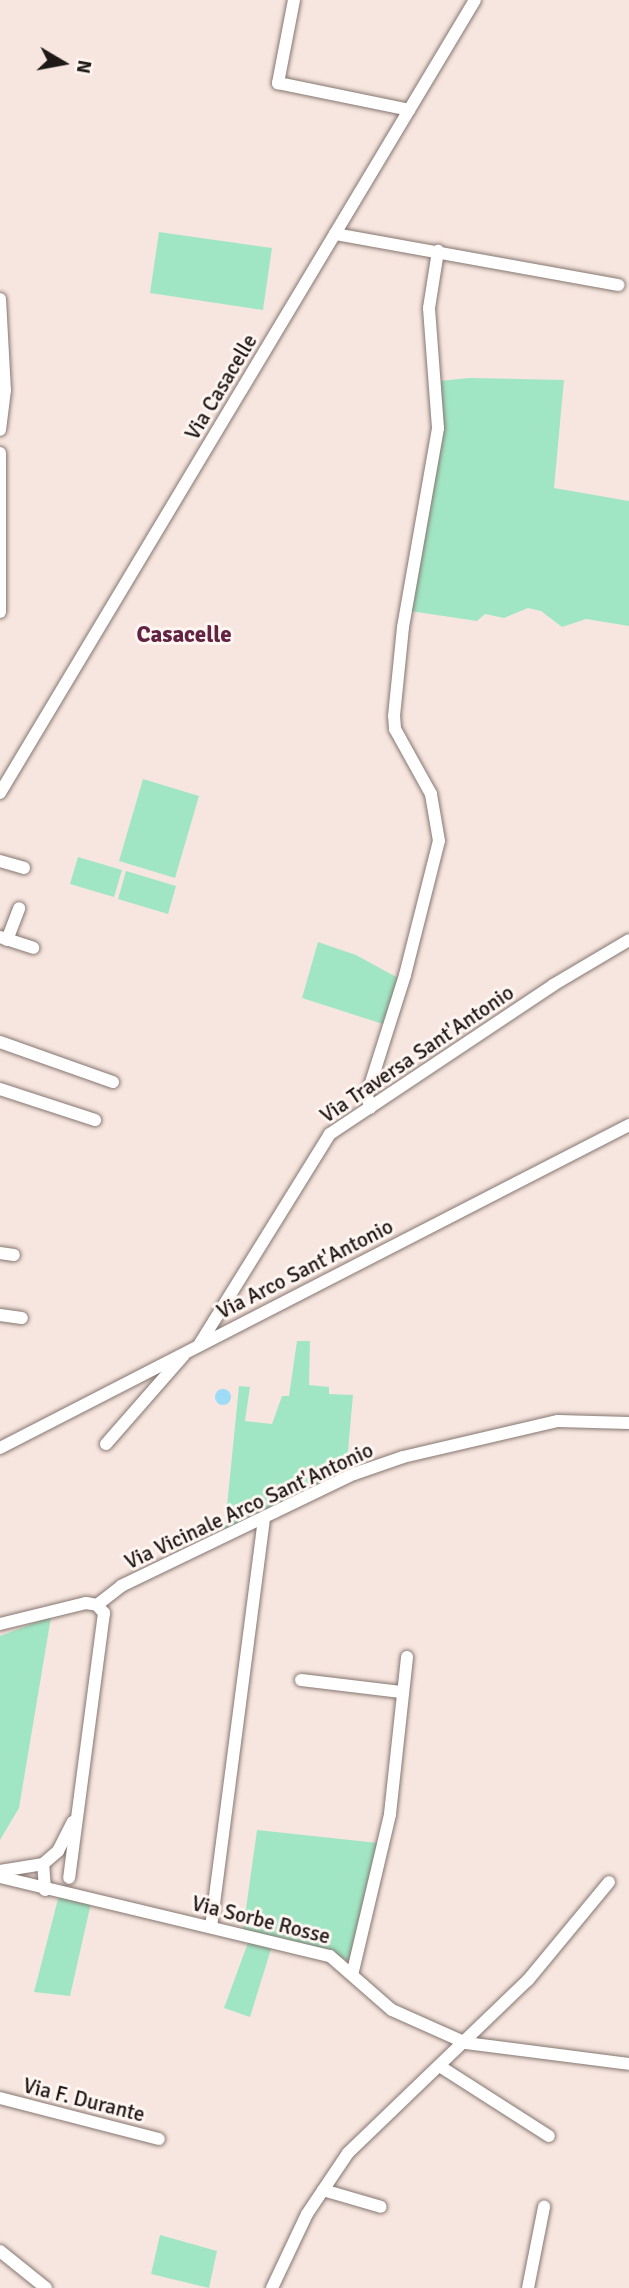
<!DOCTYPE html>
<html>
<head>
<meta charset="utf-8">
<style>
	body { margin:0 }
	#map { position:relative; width:629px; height:2288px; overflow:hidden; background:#f7e6df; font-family:Signika,sans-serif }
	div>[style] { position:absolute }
	.green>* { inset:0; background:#a1e6c4 }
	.water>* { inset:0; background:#9edbf7 }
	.round { border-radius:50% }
	.roads { filter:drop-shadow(0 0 2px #857671) drop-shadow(0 0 2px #857671) }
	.minor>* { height:12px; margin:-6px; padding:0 6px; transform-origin:6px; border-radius:6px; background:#fff }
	span { translate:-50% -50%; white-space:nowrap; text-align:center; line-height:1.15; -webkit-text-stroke:6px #fff5f1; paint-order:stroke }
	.street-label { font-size:21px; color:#1e1816 }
	.neighbourhood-label { font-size:23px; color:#622343; font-weight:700 }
	.north { position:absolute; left:28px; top:28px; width:70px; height:70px; -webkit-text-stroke:5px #fff5f1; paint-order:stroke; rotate:100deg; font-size:19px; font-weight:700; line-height:28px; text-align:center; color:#1e1816 }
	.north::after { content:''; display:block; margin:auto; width:24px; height:32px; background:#1e1816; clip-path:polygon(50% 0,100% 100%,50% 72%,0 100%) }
</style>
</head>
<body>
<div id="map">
	<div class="green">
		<div style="clip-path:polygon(159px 232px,272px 248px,263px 310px,150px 293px)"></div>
		<div style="clip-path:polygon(469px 378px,564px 380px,554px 488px,629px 501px,629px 626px,586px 619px,562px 627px,541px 611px,528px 608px,504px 618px,485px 614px,477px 621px,410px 611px,439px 381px)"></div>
		<div style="clip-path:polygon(143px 779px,199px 796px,175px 878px,119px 861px)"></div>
		<div style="clip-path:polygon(78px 857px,122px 870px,114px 897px,70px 884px)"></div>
		<div style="clip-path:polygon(126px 871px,176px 886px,168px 914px,118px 899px)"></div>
		<div style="clip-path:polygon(318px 942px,356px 955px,398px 978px,386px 1025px,302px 998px)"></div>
		<div style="clip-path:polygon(297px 1341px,310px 1341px,309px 1385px,329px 1387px,329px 1394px,353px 1395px,346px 1473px,224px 1536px,239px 1386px,250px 1387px,245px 1421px,272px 1424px,282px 1396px,289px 1396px)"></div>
		<div style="clip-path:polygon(51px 1617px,19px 1808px,0 1840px,0 1636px)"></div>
		<div style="clip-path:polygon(257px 1830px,378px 1843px,349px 1961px,328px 1951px,243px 1930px)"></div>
		<div style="clip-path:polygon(63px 1896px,91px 1903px,70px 1996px,34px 1992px,58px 1899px)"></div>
		<div style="clip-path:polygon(249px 1940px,272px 1946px,250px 2017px,224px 2008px)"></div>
		<div style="clip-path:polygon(160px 2235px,217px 2251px,209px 2288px,151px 2274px)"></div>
	</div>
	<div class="water">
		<div class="round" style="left:215px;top:1389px;width:16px;height:16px"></div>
	</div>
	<div class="roads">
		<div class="minor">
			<div style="left:294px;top:0;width:85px;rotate:100.9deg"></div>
			<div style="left:278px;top:83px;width:134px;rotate:11.6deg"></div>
			<div style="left:335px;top:234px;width:288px;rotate:10.2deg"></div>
			<div style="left:0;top:299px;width:91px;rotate:86.9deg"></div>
			<div style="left:5px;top:390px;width:40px;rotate:97.1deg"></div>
			<div style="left:0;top:453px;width:159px;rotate:90deg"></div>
			<div style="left:0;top:793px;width:924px;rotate:-59.08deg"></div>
			<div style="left:0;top:861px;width:25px;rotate:16deg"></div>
			<div style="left:0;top:937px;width:35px;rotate:18deg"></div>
			<div style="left:7px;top:940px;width:34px;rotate:-69deg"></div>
			<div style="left:0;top:1042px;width:120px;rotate:19.5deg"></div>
			<div style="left:0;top:1089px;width:100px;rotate:18.1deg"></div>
			<div style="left:370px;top:1108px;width:13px;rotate:-103deg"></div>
			<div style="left:367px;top:1095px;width:126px;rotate:-72.4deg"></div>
			<div style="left:405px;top:975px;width:138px;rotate:-75.8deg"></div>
			<div style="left:439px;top:841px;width:48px;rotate:-99.7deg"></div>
			<div style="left:431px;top:794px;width:74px;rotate:-119deg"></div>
			<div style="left:395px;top:729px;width:13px;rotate:-94deg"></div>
			<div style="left:394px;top:716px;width:89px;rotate:-84.2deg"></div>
			<div style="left:403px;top:627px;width:202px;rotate:-80deg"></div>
			<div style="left:438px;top:428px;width:120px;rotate:-94.3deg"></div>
			<div style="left:429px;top:308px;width:58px;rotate:-81deg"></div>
			<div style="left:0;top:1253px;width:14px;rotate:8deg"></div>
			<div style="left:0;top:1315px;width:22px;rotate:8deg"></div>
			<div style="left:199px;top:1345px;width:248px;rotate:-58.2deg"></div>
			<div style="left:330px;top:1134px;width:268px;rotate:-33.7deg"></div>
			<div style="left:553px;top:985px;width:88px;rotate:-30.6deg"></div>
			<div style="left:106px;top:1444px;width:118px;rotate:-48.8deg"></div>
			<div style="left:0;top:1448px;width:707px;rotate:-27.18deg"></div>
			<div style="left:97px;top:1605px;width:31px;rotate:-38deg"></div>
			<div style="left:121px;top:1586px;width:259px;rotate:-25.7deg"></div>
			<div style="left:354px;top:1474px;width:52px;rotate:-19.1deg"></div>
			<div style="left:403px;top:1457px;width:159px;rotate:-13.1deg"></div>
			<div style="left:558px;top:1421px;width:71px;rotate:1.6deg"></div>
			<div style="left:0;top:1624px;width:89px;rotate:-13.7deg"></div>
			<div style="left:86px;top:1603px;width:11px;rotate:10deg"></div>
			<div style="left:97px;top:1605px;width:11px;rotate:49deg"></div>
			<div style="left:104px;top:1613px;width:267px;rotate:97.5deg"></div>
			<div style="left:301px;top:1680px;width:101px;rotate:6.8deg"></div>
			<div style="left:0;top:1871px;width:44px;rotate:-9.2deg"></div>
			<div style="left:0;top:1877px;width:339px;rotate:13.5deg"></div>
			<div style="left:330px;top:1956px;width:82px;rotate:41.1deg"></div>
			<div style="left:392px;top:2010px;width:81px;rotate:24deg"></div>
			<div style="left:466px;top:2043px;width:164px;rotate:7.3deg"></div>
			<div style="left:45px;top:1890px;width:26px;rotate:-94deg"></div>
			<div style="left:43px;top:1864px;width:20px;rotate:-41deg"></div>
			<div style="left:58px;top:1851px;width:33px;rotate:-63deg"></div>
			<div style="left:211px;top:1927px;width:409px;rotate:-82.6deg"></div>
			<div style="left:353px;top:1971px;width:161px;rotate:-76.7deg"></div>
			<div style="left:390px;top:1814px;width:158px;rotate:-83.8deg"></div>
			<div style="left:441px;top:2067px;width:128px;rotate:32.6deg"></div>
			<div style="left:0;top:2098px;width:164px;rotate:14.5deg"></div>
			<div style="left:323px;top:2190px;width:60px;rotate:16.3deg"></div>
			<div style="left:0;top:2251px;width:59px;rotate:38.8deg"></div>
			<div style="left:272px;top:2288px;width:82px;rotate:-64.7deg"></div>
			<div style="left:307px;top:2214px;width:73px;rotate:-56.1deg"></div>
			<div style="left:348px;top:2153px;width:250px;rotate:-43.9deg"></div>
			<div style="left:528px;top:1980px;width:127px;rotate:-50.4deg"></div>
			<div style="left:528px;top:2288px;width:83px;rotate:-78.8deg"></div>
		</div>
	</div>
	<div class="street-label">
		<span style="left:221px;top:387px;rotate:-59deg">Via Casacelle</span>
		<span style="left:417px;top:1054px;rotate:-34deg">Via Traversa Sant'Antonio</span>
		<span style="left:305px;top:1269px;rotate:-27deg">Via Arco Sant'Antonio</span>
		<span style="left:249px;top:1506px;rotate:-25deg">Via Vicinale Arco Sant'Antonio</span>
		<span style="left:261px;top:1920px;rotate:14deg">Via Sorbe Rosse</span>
		<span style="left:84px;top:2100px;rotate:14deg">Via F. Durante</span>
	</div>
	<div class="neighbourhood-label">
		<span style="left:184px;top:635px">Casacelle</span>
	</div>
	<div class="north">N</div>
</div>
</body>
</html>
